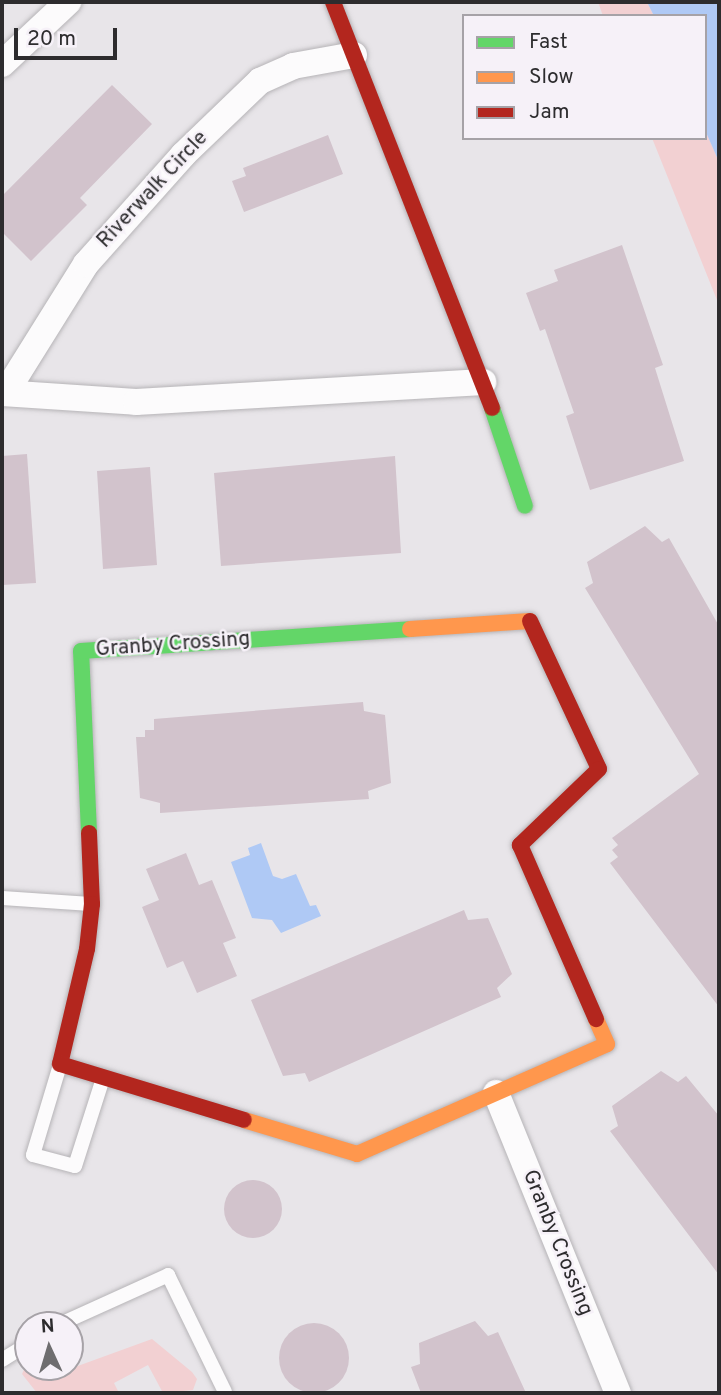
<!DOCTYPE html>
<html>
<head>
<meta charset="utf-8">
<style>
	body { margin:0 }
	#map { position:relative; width:721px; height:1395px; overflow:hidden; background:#e8e5e9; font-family:Overpass,sans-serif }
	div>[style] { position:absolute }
	.green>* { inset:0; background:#f2d0d2 }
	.water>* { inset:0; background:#afc9f5 }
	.building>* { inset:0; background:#d2c3cc }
	.round { border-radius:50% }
	.roads { filter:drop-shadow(0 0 2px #b6b4b7) drop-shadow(0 0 2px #b6b4b7) }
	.lane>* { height:14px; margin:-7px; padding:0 7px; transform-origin:7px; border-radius:7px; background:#fcfbfc }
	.street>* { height:26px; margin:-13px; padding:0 13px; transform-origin:13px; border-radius:13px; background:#fcfbfc }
	.fast>* { height:16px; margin:-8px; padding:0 8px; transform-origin:8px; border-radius:8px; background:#63d668 }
	.slow>* { height:16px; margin:-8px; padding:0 8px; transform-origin:8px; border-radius:8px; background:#ff974d }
	.jam>* { height:16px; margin:-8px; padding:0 8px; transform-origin:8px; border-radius:8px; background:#b3261e }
	span { translate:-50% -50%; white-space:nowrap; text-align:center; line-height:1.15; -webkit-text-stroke:5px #f6f1f8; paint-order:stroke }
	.street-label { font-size:21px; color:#2d2c2e }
	.frame { position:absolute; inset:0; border:4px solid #2d2c2e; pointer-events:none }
	.legend { position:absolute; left:462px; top:14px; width:245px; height:126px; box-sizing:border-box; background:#f6f1f8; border:2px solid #a6a2a7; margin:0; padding:9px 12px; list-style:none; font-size:21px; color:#2d2c2e }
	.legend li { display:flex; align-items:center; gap:14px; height:35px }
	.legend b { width:35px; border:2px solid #a6a2a7 }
	.north { position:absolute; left:14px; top:1311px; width:70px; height:70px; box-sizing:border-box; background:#f6f1f8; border:2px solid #a6a2a7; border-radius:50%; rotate:356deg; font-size:19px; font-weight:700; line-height:28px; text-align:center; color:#2d2c2e }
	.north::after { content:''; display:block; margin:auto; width:24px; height:32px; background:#6e6d6f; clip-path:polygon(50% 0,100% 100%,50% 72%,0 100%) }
	.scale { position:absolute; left:14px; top:28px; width:103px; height:32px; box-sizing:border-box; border:4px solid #2d2c2e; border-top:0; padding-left:9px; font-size:21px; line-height:24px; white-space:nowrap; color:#2d2c2e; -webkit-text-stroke:5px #f6f1f8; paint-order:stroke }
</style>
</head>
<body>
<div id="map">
	<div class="green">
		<div style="clip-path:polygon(598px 2px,647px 2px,654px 16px,603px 16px)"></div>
		<div style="clip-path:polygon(705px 130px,719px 162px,719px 305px,652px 138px,705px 138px)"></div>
		<div style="clip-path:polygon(152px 1339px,192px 1372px,197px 1379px,193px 1390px,163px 1393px,148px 1365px,114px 1383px,119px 1393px,37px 1393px,22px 1374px,28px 1361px,28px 1367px,70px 1367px,70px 1354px,75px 1367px)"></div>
	</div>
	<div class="water">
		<div style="clip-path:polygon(647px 2px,719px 2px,719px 162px,705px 130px,705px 16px,654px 16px)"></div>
		<div style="clip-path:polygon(261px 843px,273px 876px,282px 879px,296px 874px,310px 906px,316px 905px,321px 916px,281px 933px,272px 920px,252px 918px,231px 862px,250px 855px,248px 848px)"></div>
	</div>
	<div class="building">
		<div style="clip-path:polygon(112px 85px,152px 124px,80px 198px,87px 205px,31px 261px,2px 232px,2px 196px)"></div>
		<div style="clip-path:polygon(328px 135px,343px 174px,244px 212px,232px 181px,246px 176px,243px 168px)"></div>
		<div style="clip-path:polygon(622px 245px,663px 365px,655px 368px,684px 461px,590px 490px,566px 416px,574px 413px,545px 329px,540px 331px,526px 293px,558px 281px,554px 270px)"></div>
		<div style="clip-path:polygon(27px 454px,36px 583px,2px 585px,2px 456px)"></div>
		<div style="clip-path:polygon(395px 456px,401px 553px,221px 566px,214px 473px)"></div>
		<div style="clip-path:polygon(150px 467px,157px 565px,103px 569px,97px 471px)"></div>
		<div style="clip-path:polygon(645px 526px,662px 542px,669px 538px,719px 626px,719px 1007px,610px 863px,618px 857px,612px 850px,618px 845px,612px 838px,699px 774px,585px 588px,593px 583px,587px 562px)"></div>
		<div style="clip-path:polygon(363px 702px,364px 711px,385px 715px,391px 783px,368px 791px,369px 799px,160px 813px,160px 803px,140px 798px,136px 737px,145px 737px,145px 730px,154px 730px,154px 719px)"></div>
		<div style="clip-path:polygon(186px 853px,199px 885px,212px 880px,236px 938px,223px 943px,237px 976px,197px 993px,183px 961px,167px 968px,142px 907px,159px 900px,146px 869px)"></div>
		<div style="clip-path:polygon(464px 910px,468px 920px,488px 918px,512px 974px,497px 988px,501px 997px,309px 1082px,305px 1073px,283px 1076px,251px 1000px)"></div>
		<div style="clip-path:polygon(661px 1071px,678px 1082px,686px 1076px,719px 1116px,719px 1275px,610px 1131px,618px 1126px,612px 1106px)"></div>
		<div class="round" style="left:224px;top:1180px;width:58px;height:58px"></div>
		<div style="clip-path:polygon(475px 1321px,488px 1336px,498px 1332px,526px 1393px,421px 1393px,411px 1367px,420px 1364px,419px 1343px)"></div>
		<div class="round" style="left:279px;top:1323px;width:70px;height:70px"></div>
	</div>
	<div class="roads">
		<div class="lane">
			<div style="left:2px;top:898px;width:89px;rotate:3.9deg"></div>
			<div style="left:60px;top:1065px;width:94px;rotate:106.7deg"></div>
			<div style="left:33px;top:1155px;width:43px;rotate:14.7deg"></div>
			<div style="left:75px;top:1166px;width:92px;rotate:-72.3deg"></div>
			<div style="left:58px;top:1325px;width:121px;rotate:-24.4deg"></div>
			<div style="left:168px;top:1275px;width:130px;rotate:64deg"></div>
			<div style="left:2px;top:1360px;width:31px;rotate:-32deg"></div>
		</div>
		<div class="street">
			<div style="left:2px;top:64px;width:91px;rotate:-43.2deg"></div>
			<div style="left:6px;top:392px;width:151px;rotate:-58deg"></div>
			<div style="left:86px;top:264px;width:146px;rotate:-48.3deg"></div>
			<div style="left:183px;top:155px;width:107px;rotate:-43.9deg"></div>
			<div style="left:260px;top:81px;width:36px;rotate:-24deg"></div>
			<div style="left:293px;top:66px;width:62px;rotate:-10.2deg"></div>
			<div style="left:2px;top:393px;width:134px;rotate:3.8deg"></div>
			<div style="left:136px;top:402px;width:348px;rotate:-3.3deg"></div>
			<div style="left:496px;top:1093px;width:324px;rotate:67.9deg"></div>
		</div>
		<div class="fast">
			<div style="left:492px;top:408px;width:103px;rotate:71.4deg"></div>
			<div style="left:89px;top:833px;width:182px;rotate:-92.5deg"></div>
			<div style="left:81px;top:651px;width:330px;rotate:-3.8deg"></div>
		</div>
		<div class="slow">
			<div style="left:410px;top:629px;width:120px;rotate:-3.8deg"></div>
			<div style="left:244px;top:1120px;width:118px;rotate:16.7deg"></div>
			<div style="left:357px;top:1154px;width:273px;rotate:-23.7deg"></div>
			<div style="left:607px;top:1044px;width:27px;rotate:-114deg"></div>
		</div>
		<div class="jam">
			<div style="left:333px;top:2px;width:436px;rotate:68.6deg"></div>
			<div style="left:530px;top:621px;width:163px;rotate:65deg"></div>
			<div style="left:599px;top:769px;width:110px;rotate:136.1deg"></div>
			<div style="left:520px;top:845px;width:190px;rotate:66.4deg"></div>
			<div style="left:89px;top:833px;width:71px;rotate:87.6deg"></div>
			<div style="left:92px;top:904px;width:45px;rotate:96.3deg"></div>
			<div style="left:87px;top:949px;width:118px;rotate:103.2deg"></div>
			<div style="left:60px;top:1064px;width:192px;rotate:16.9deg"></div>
		</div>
	</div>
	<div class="street-label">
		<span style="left:153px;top:190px;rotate:-47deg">Riverwalk Circle</span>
		<span style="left:173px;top:645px;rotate:-4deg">Granby Crossing</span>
		<span style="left:557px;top:1243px;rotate:68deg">Granby Crossing</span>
	</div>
	<div class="frame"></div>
	<ul class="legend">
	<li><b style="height:9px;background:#63d668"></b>Fast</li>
	<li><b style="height:9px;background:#ff974d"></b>Slow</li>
	<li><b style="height:9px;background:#b3261e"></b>Jam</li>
	</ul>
	<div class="north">N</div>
	<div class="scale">20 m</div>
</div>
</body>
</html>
